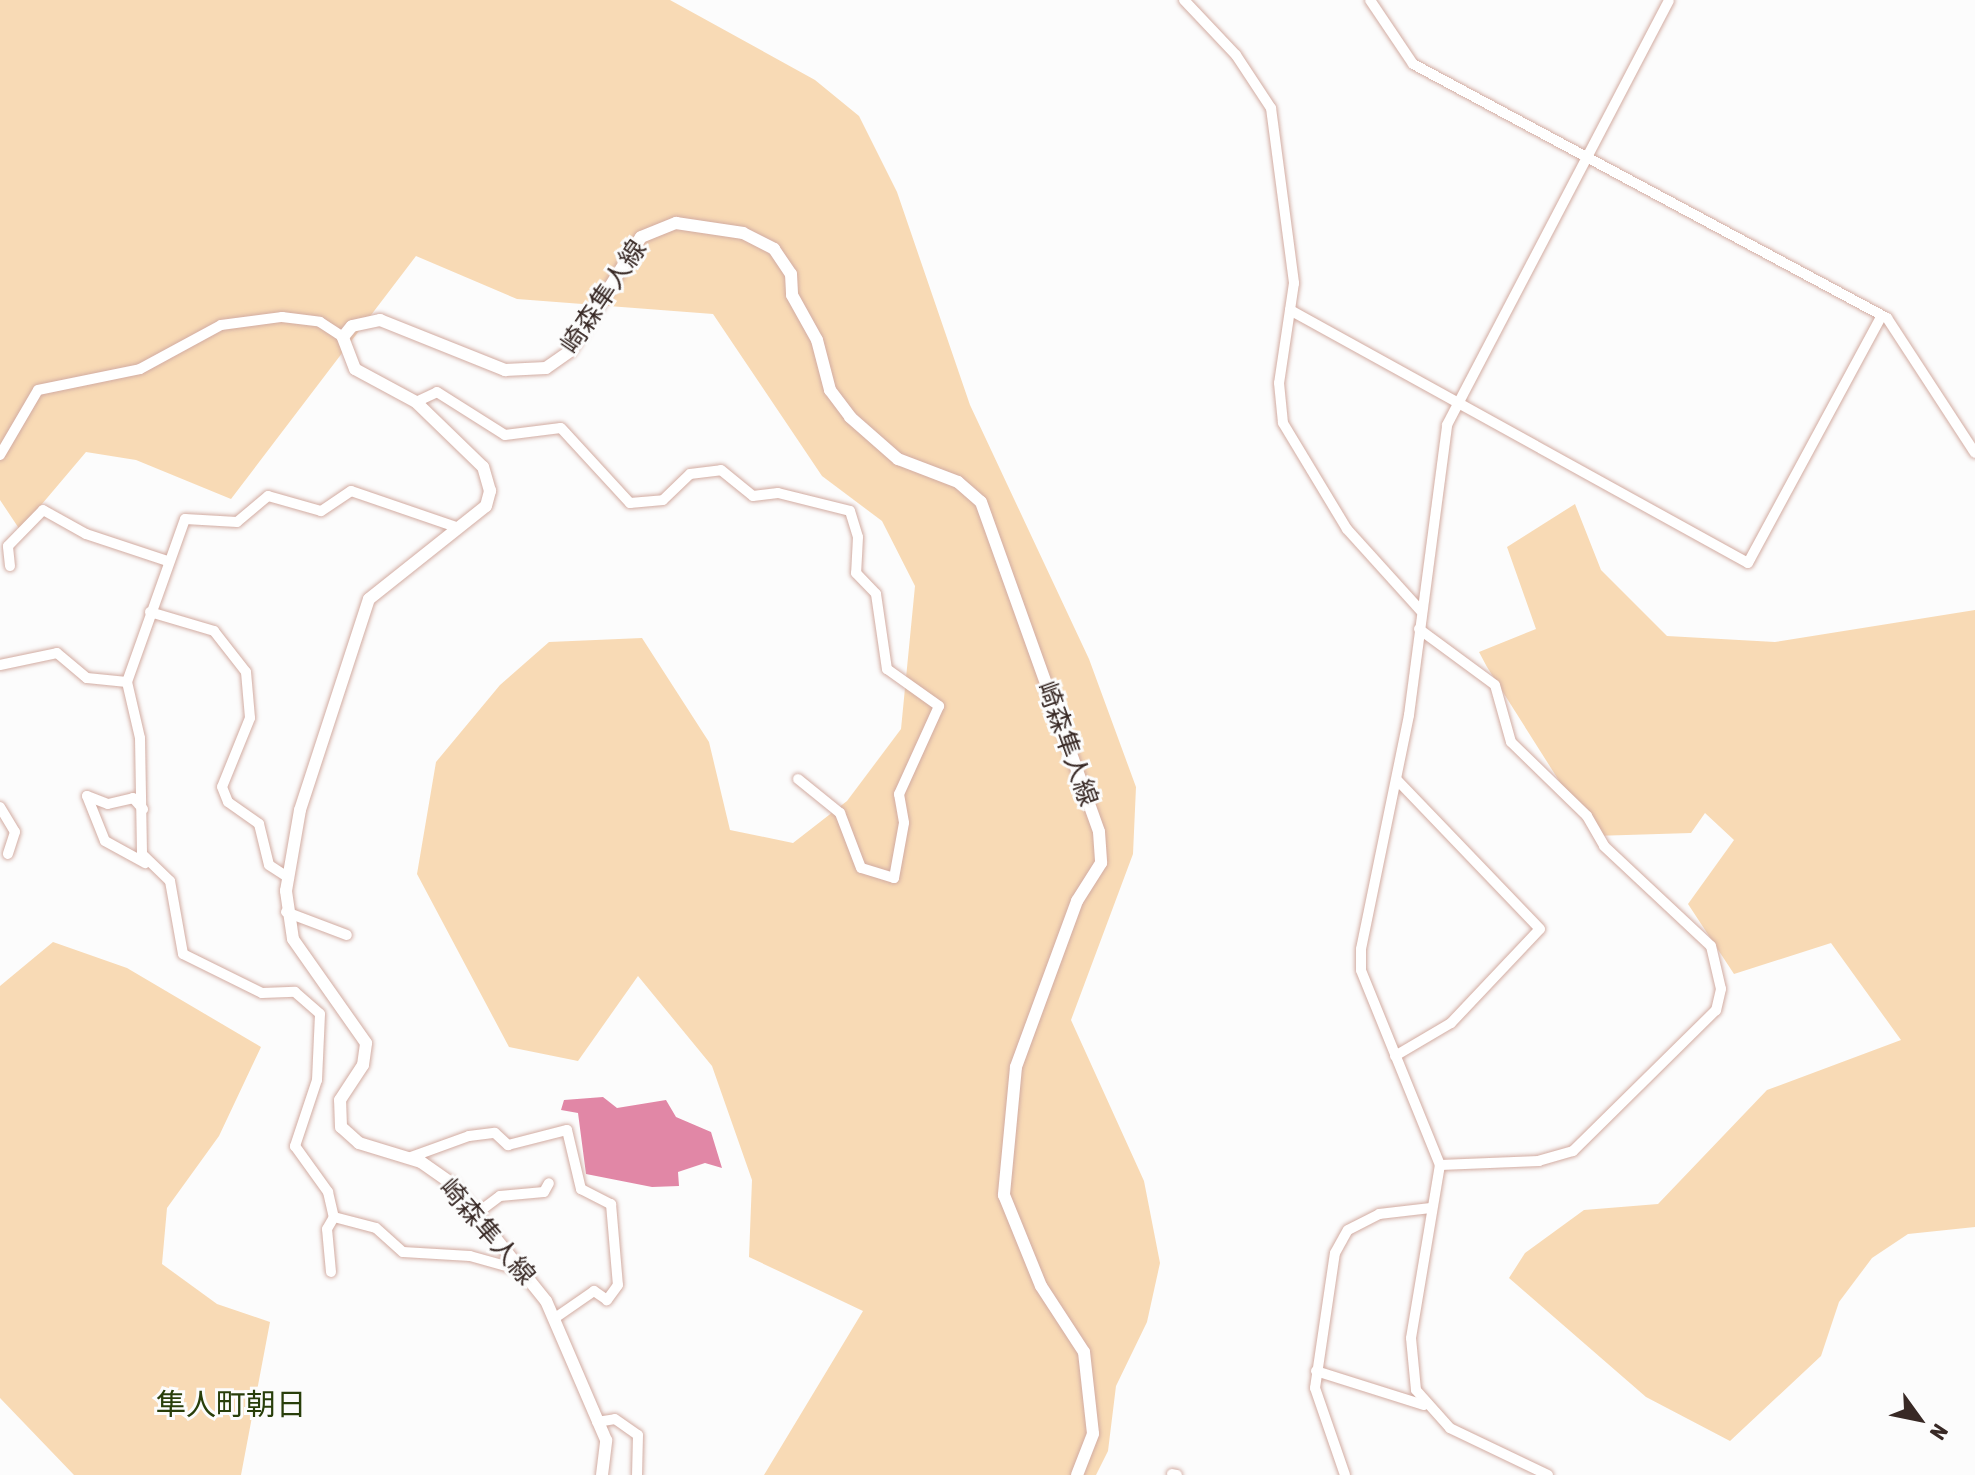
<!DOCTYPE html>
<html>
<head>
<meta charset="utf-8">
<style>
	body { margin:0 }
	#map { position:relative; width:1975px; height:1475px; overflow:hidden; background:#fcfcfc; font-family:"Asap Condensed","Noto Sans JP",sans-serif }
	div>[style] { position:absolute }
	.green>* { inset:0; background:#f8dab5 }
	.water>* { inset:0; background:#e187a6 }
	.roads { filter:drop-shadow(0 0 2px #d2aca2) drop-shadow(0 0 2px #d2aca2) }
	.minor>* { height:10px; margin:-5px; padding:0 5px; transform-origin:5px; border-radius:5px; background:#fff }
	.major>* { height:12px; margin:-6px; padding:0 6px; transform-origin:6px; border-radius:6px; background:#fff }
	span { translate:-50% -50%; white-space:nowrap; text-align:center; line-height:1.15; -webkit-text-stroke:6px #fcfcfc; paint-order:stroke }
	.street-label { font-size:26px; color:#382925 }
	.quarter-label { font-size:30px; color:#283e0a }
	.north { position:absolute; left:1879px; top:1379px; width:80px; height:80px; -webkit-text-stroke:6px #fcfcfc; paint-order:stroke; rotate:123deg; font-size:22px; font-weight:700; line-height:32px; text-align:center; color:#382925 }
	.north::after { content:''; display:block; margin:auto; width:28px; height:36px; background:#382925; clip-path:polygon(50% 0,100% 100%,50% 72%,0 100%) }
</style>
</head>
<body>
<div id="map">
	<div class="green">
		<div style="clip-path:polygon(0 0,670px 0,815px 80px,859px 116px,897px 192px,970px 405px,1089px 659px,1136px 787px,1133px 854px,1071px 1020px,1144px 1181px,1160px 1263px,1147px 1322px,1116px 1386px,1108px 1451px,1096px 1475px,764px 1475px,863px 1311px,749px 1257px,752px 1180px,712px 1066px,638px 976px,578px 1061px,509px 1047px,417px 874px,436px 762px,500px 685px,549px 642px,642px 638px,709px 742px,730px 830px,793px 843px,847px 801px,901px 729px,915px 586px,882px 521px,822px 476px,713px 314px,517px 299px,416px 256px,231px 499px,136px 460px,86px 452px,20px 530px,0 500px)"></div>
		<div style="clip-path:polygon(1575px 504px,1601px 570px,1667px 636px,1775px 642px,1975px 610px,1975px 1227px,1908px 1234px,1872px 1258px,1839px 1302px,1821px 1356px,1730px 1441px,1646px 1397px,1509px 1278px,1525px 1253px,1584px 1210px,1658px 1204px,1767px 1090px,1901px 1040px,1831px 943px,1734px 974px,1688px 904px,1734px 840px,1705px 813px,1691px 833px,1594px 836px,1487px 667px,1479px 652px,1536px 629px,1507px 547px)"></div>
		<div style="clip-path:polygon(53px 942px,127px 968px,261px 1047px,219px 1136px,167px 1208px,162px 1264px,217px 1304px,270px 1322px,241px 1475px,74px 1475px,0 1398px,0 986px)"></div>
	</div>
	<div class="water">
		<div style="clip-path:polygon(603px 1097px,617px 1108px,666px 1100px,676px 1117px,711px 1132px,722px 1168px,705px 1163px,678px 1172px,679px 1186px,652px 1187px,586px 1174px,578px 1113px,561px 1110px,564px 1100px)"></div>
	</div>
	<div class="roads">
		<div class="minor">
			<div style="left:1184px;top:0;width:76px;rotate:46.6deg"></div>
			<div style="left:1236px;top:55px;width:64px;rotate:56.6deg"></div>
			<div style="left:1271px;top:108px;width:177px;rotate:82.5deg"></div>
			<div style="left:1294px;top:283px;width:101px;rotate:98.5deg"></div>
			<div style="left:1279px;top:383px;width:40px;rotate:84.3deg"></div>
			<div style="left:1283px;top:423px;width:124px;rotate:58.9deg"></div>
			<div style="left:1347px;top:529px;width:110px;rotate:47.9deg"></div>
			<div style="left:1370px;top:0;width:77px;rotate:56.1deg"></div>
			<div style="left:1413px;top:64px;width:538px;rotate:28.19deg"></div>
			<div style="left:1887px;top:318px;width:161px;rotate:56.9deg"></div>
			<div style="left:1290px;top:310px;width:523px;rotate:28.92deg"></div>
			<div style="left:1748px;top:563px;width:280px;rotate:-61.6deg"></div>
			<div style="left:416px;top:402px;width:23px;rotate:-25deg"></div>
			<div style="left:437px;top:392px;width:80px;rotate:32.3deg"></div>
			<div style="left:505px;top:435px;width:56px;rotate:-7.1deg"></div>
			<div style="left:561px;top:428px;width:102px;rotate:47.4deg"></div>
			<div style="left:630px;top:503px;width:33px;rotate:-5deg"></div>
			<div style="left:663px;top:500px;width:37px;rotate:-44deg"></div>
			<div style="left:690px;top:474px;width:31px;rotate:-7deg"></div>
			<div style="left:721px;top:470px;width:41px;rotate:39.1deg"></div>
			<div style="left:753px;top:496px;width:25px;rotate:-7deg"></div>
			<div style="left:778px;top:493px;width:74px;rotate:14deg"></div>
			<div style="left:850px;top:511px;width:27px;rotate:73deg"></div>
			<div style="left:858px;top:537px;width:36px;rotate:93deg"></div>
			<div style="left:856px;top:573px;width:29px;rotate:46deg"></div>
			<div style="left:876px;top:594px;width:76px;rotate:81.7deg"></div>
			<div style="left:887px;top:669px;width:64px;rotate:35.4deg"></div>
			<div style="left:939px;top:706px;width:97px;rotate:114.4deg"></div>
			<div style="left:899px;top:794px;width:29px;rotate:80deg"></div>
			<div style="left:904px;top:823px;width:56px;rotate:100.3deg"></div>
			<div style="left:894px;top:878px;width:34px;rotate:-163deg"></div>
			<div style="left:861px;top:868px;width:59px;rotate:-110.9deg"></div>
			<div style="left:840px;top:813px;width:54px;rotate:-141deg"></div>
			<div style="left:0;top:455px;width:75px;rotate:-59.7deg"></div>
			<div style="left:38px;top:390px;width:104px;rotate:-11.6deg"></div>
			<div style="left:140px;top:369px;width:92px;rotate:-28.5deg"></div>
			<div style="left:221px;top:325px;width:62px;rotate:-7.5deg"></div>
			<div style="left:282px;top:317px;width:38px;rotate:7deg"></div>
			<div style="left:320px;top:322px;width:27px;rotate:33deg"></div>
			<div style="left:459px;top:528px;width:114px;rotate:-161.1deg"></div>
			<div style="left:351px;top:491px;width:36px;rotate:146deg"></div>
			<div style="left:321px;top:511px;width:55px;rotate:-164.2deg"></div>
			<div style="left:268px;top:496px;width:40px;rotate:140deg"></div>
			<div style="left:237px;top:522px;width:52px;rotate:-176.7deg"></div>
			<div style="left:185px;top:519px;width:173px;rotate:109.6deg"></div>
			<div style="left:127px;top:682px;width:57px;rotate:76.9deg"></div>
			<div style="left:140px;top:738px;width:116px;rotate:89deg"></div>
			<div style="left:142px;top:854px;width:39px;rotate:44deg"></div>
			<div style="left:170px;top:881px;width:74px;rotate:79.9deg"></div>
			<div style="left:183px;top:954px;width:88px;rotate:26.3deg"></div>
			<div style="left:262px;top:993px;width:33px;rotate:-2deg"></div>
			<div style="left:295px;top:992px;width:33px;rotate:41deg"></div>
			<div style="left:320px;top:1014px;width:66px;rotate:92.6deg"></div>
			<div style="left:317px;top:1080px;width:70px;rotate:108.4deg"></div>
			<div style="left:295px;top:1146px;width:57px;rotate:54.3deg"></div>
			<div style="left:328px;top:1192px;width:26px;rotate:77deg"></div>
			<div style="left:334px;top:1217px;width:43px;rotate:14.7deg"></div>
			<div style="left:376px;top:1228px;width:36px;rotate:42deg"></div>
			<div style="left:403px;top:1252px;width:67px;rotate:3.4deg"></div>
			<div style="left:470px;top:1256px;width:52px;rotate:15.6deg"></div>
			<div style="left:10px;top:566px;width:20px;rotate:-96deg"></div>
			<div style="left:8px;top:546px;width:50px;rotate:-45.8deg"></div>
			<div style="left:43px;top:510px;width:49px;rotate:29.2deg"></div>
			<div style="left:86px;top:534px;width:85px;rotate:18.4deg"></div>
			<div style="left:150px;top:612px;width:67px;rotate:16.5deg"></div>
			<div style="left:214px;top:631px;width:52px;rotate:52deg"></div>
			<div style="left:246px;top:672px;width:46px;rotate:85deg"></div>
			<div style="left:250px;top:718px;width:74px;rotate:112.1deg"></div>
			<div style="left:222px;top:787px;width:16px;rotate:68deg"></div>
			<div style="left:228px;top:802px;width:38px;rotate:35deg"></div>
			<div style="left:259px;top:824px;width:42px;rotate:76.3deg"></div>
			<div style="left:269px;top:865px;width:24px;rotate:33deg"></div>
			<div style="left:1419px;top:629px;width:94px;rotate:36.4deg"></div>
			<div style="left:1495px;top:685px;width:59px;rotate:74.3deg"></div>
			<div style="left:1511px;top:742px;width:106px;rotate:44.2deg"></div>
			<div style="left:1587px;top:816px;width:34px;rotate:60deg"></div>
			<div style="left:1604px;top:846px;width:146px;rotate:43.1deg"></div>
			<div style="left:1711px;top:946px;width:44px;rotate:76.9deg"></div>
			<div style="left:1721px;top:989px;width:22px;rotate:103deg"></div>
			<div style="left:1716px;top:1010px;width:201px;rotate:135.4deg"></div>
			<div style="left:1573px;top:1151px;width:35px;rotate:164deg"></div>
			<div style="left:1539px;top:1161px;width:99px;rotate:177.7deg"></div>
			<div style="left:0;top:665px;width:58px;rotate:-11.9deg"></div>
			<div style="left:57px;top:653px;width:39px;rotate:40deg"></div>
			<div style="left:87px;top:678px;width:40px;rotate:5.7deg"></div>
			<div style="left:87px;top:796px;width:48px;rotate:68.2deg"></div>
			<div style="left:105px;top:841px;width:46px;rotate:28.8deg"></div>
			<div style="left:87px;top:796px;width:22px;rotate:21deg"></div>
			<div style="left:108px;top:804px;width:26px;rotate:-13deg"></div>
			<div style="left:133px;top:798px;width:15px;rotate:48deg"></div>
			<div style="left:0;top:807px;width:29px;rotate:59deg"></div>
			<div style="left:15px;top:832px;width:23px;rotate:108deg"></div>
			<div style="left:286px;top:912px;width:65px;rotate:20.7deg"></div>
			<div style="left:1395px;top:1056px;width:65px;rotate:-30.5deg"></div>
			<div style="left:1451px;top:1023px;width:129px;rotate:-46.6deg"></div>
			<div style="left:1540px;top:929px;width:207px;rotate:-133.8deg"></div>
			<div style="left:411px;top:1157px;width:62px;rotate:-19.9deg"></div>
			<div style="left:469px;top:1136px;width:26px;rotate:-7deg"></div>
			<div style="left:495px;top:1133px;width:18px;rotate:43deg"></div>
			<div style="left:508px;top:1145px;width:61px;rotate:-14.3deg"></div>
			<div style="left:567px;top:1130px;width:61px;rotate:76.7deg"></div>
			<div style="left:581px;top:1189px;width:34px;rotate:27deg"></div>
			<div style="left:611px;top:1204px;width:81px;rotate:85.1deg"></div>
			<div style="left:618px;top:1285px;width:19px;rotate:126deg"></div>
			<div style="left:607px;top:1300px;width:16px;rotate:-145deg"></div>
			<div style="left:594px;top:1291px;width:47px;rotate:145.3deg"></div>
			<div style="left:476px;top:1214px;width:30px;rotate:-37deg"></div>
			<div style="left:500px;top:1196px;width:44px;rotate:-5.2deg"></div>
			<div style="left:544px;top:1192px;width:10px;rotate:-61deg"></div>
			<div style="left:331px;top:1272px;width:43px;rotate:-95.3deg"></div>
			<div style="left:327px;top:1229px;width:14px;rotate:-60deg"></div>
			<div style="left:1316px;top:1371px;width:113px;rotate:17.5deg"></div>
			<div style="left:597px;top:1422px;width:18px;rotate:-9deg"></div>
			<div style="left:615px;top:1419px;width:28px;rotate:35deg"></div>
			<div style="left:638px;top:1435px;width:40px;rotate:91.4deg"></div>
			<div style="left:1172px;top:1474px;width:5px;rotate:11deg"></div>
			<div style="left:1345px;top:1475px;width:92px;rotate:-109deg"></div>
			<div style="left:1315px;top:1388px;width:136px;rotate:-81.6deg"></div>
			<div style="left:1335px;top:1253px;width:26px;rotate:-61deg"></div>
			<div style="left:1348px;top:1230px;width:35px;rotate:-27deg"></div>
			<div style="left:1379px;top:1214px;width:52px;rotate:-6.6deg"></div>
			<div style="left:1548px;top:1475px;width:109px;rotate:-154.4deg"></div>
			<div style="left:1450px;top:1428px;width:51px;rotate:-131.8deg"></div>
			<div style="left:1416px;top:1390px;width:52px;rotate:-95.5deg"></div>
			<div style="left:1411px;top:1338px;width:175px;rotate:-80.5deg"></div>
			<div style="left:1440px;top:1165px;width:210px;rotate:-112.1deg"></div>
			<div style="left:1361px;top:970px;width:21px;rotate:-90deg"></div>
			<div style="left:1361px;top:949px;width:239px;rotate:-78.4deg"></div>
			<div style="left:1409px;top:715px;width:292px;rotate:-82.5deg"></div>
			<div style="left:1447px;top:425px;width:479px;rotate:-62.4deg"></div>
		</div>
		<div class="major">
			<div style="left:602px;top:1475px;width:35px;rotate:-83deg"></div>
			<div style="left:606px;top:1440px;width:151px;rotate:-113.3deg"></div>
			<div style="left:546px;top:1301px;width:151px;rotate:-128.8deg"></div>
			<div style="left:451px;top:1183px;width:37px;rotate:-145deg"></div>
			<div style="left:421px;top:1162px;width:65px;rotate:-163deg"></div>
			<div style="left:359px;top:1143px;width:24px;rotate:-138deg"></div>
			<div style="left:341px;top:1127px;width:27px;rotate:-92deg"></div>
			<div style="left:340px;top:1100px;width:42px;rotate:-56.7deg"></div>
			<div style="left:363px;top:1065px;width:22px;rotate:-82deg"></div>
			<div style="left:366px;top:1043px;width:127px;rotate:-125.1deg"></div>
			<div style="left:293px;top:939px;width:49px;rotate:-98.3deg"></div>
			<div style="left:286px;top:891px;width:82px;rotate:-80.2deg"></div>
			<div style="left:300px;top:810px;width:222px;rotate:-71.9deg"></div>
			<div style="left:369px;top:599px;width:149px;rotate:-38.5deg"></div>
			<div style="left:486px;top:506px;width:16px;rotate:-75deg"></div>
			<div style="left:490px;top:491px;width:25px;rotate:-106deg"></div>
			<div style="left:483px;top:467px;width:93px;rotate:-135.9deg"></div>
			<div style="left:416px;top:402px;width:69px;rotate:-151.6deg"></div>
			<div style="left:355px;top:369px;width:34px;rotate:-111deg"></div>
			<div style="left:343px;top:337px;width:14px;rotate:-51deg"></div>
			<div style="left:352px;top:326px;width:29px;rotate:-12deg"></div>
			<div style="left:380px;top:320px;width:135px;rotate:21.8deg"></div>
			<div style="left:505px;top:370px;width:41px;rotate:-2.8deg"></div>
			<div style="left:546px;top:368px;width:29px;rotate:-35deg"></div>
			<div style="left:570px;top:351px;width:134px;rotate:-58.1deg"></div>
			<div style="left:641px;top:237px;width:38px;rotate:-22deg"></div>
			<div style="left:676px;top:223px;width:68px;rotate:8.5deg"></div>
			<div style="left:743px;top:233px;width:35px;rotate:27deg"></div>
			<div style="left:774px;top:249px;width:30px;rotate:56deg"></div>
			<div style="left:791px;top:274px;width:21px;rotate:87deg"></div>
			<div style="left:792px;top:295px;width:51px;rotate:60.9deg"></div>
			<div style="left:817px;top:340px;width:52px;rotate:75.4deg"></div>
			<div style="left:830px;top:390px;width:34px;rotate:53deg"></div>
			<div style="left:850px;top:417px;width:64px;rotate:41.2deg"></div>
			<div style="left:898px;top:459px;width:64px;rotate:21deg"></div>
			<div style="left:958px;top:482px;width:30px;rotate:41deg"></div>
			<div style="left:981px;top:502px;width:350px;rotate:70.3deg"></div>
			<div style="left:1099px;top:832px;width:31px;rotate:86deg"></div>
			<div style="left:1101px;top:863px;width:45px;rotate:122.3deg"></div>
			<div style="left:1077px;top:901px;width:177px;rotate:110.2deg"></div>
			<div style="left:1016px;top:1067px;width:129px;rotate:95.4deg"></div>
			<div style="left:1004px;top:1195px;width:98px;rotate:67.9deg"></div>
			<div style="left:1041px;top:1286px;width:79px;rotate:56.9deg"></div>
			<div style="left:1084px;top:1352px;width:82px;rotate:83.7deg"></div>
			<div style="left:1093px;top:1434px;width:44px;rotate:111.3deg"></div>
		</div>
	</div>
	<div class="street-label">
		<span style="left:604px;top:297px;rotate:-56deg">崎森隼人線</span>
		<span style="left:1067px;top:744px;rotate:70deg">崎森隼人線</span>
		<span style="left:487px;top:1232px;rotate:49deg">崎森隼人線</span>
	</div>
	<div class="quarter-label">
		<span style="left:231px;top:1404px">隼人町朝日</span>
	</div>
	<div class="north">N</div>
</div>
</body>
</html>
